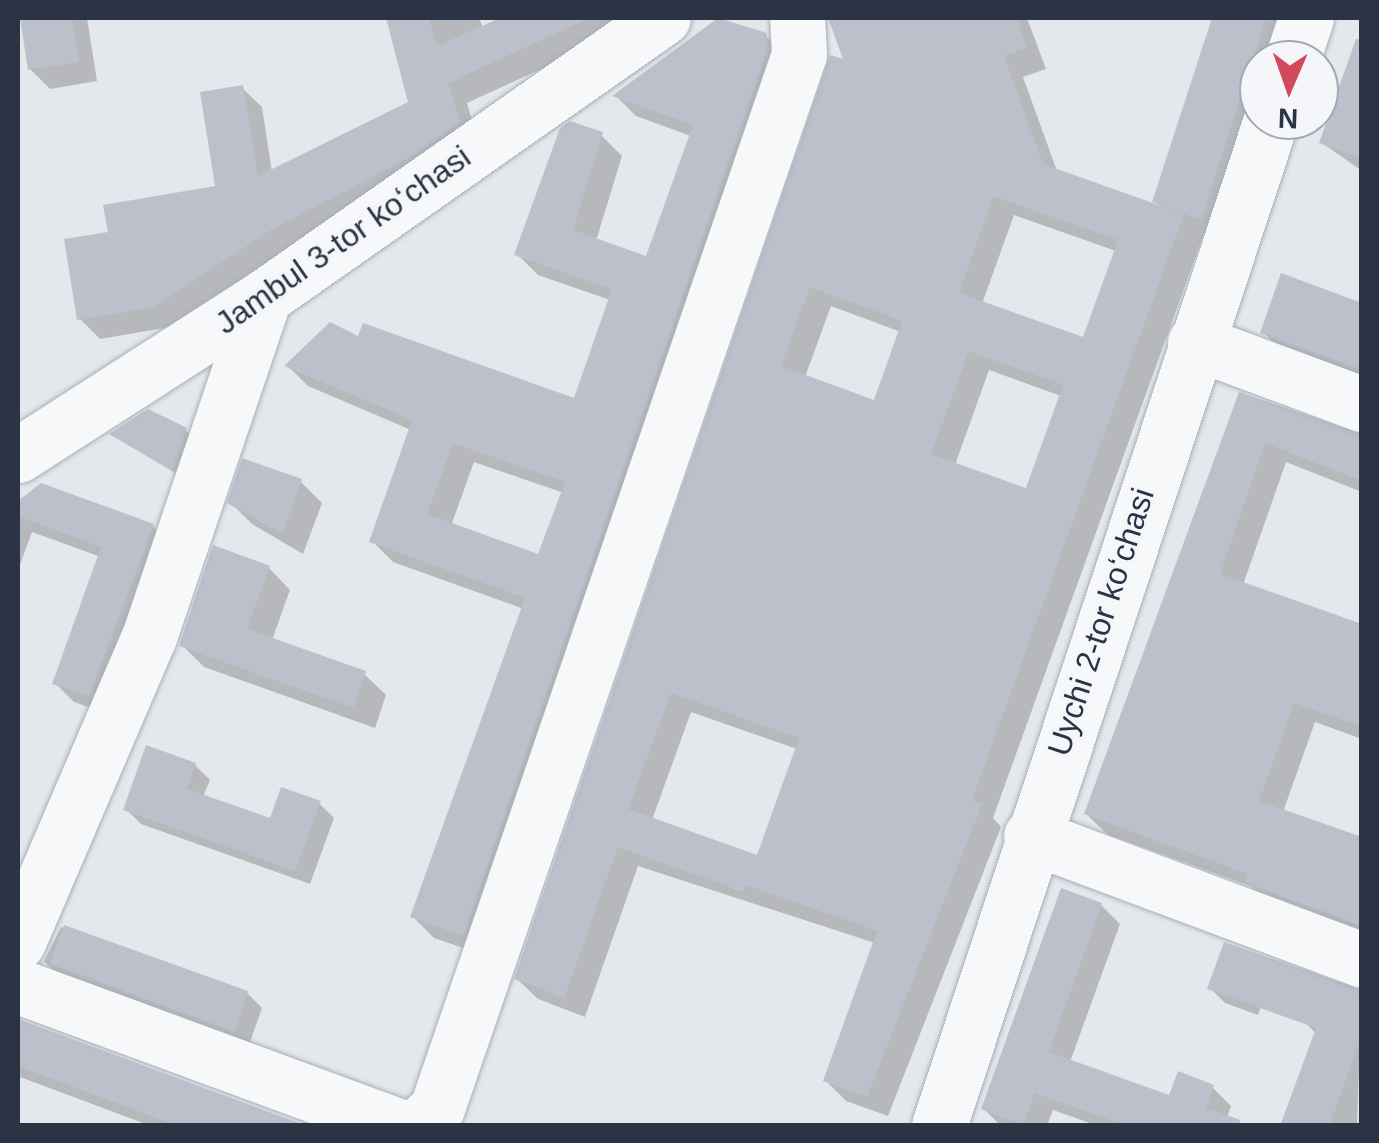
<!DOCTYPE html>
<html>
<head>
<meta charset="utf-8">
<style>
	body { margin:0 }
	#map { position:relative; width:1379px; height:1143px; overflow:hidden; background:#e4e7ec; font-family:Arial,sans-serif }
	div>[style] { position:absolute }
	.shadow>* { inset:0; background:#0003 }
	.building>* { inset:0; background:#bbc0ca }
	.roads { filter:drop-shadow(0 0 2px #a9aeb7) drop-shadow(0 0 2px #a9aeb7) }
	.minor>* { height:55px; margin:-27.5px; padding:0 27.5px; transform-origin:27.5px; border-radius:27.5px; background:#f7f8fa }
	span { translate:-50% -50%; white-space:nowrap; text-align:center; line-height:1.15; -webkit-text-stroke:8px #f4f6f9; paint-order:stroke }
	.street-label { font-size:32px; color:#2b3445 }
	.frame { position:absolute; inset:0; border:20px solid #2b3445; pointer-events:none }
	.north { position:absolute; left:1239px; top:40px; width:100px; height:100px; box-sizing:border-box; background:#f4f6f9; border:2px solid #a4a8b1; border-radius:50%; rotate:182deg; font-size:28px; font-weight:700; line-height:40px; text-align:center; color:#2b3445 }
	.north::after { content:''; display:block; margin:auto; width:35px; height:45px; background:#d1495b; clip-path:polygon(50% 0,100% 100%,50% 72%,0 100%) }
</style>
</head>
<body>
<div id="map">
	<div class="shadow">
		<div style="clip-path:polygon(22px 18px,87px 18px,97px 81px,50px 89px,30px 69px)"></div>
		<div style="clip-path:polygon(388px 18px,479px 18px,483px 28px,509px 18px,652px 18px,467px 103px,478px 142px,176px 326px,100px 339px,80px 319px,111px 234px,217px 189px,242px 88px,262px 107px,272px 172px,411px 104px)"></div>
		<div style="clip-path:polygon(evenodd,1027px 18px,1046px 69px,1023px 77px,1057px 171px,1163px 209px,1155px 201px,1215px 18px,1276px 18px,1290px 31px,1281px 60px,1259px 60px,1259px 120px,1223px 240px,1204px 233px,993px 818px,1001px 827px,888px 1116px,846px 1101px,825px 1080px,875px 943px,638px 866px,585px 1017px,538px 999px,517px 979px,847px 64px,832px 20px,1027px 18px,1014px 215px,1116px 251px,1084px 340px,982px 304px,1014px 215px,1027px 18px,831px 306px,901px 332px,876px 403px,805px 377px,831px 306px,1027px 18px,989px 370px,1061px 396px,1027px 491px,955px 465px,989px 370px,1027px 18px,691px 712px,797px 749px,758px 858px,652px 820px,691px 712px)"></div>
		<div style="clip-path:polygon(evenodd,765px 35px,787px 57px,484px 955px,434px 938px,413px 917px,524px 609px,393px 562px,372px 541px,411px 430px,308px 386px,288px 366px,360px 339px,575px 401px,610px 300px,538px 275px,517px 254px,601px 135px,622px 156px,596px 241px,647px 259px,691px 136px,636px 116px,616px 96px,765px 35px,474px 462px,564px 493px,540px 557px,451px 526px,474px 462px)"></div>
		<div style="clip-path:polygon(1362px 68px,1362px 171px,1322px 143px)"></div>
		<div style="clip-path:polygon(1362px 306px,1362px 382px,1283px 353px,1263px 332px)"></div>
		<div style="clip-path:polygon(1241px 395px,1362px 434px,1362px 492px,1286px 462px,1243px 585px,1362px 627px,1362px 739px,1315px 722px,1283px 812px,1362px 840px,1362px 940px,1269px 903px,1253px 887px,1107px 834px,1086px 814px)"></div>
		<div style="clip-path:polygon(185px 430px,193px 437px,180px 476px,113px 434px)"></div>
		<div style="clip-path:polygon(300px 481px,322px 503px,303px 554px,252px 524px,230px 502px)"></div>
		<div style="clip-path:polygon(42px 486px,153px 526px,172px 545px,108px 714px,74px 702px,55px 683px,101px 557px,32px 532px,18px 570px,18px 504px)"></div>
		<div style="clip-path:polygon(269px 568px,290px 590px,272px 640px,364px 674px,386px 695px,375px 728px,204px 667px,182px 645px)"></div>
		<div style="clip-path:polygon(195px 765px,210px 780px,203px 797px,272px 821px,319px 803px,334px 818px,310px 884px,141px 824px,126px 809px)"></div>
		<div style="clip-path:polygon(1101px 905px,1120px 924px,1070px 1062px,1171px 1098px,1212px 1087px,1231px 1106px,1224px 1126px,1098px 1126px,1053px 1110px,1047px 1126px,1001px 1126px,984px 1109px)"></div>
		<div style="clip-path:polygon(61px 927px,247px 993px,262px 1008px,249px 1045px,59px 976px,44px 961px)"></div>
		<div style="clip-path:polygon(1274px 972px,1258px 1015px,1225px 1003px,1210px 988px)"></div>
		<div style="clip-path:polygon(1362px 990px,1357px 1126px,1286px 1126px,1316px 1034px,1306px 1023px)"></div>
		<div style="clip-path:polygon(18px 1022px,299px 1126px,151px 1126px,20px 1077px)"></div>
	</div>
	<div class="building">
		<div style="clip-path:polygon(20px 18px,72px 18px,79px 62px,28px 70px)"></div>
		<div style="clip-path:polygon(386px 18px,429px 18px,437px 46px,500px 18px,589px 18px,448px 83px,460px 122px,407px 159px,271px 230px,155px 307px,77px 320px,64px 239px,108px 232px,103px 205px,215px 186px,200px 92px,243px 85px,258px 176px,408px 102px)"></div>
		<div style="clip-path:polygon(evenodd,718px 18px,767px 33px,767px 50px,463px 936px,410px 917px,525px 598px,369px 542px,412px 420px,284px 366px,330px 322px,358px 336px,363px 323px,574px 398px,612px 289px,514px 255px,560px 128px,570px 121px,603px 132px,573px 230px,646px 256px,693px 125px,612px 96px,718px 18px,453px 443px,565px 482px,538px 554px,427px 514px,453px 443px)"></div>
		<div style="clip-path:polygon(evenodd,828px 18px,1016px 18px,1027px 48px,1004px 56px,1043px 164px,1184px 214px,972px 800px,982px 804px,867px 1097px,823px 1081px,877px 931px,746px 885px,743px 892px,618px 847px,564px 998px,514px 979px,830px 55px,843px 59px,828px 18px,993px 196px,1118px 240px,1083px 337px,959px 293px,993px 196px,828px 18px,810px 287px,902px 321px,874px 400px,781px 366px,810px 287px,828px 18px,969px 351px,1063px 385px,1026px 488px,931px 454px,969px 351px,828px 18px,671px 693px,799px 738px,757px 855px,628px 809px,671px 693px)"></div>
		<div style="clip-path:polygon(1212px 18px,1266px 18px,1201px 220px,1152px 202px)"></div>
		<div style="clip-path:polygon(1356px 39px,1362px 40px,1362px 159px,1319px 143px)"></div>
		<div style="clip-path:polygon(1281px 273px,1362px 303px,1362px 370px,1260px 333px)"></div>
		<div style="clip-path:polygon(1239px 392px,1362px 434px,1362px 481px,1265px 443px,1220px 574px,1362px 624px,1362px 727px,1294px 703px,1259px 801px,1362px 837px,1362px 926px,1245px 883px,1248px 874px,1084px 814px)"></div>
		<div style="clip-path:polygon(148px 409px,187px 428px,172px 471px,109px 434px)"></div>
		<div style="clip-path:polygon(242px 458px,302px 479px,282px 534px,227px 503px)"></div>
		<div style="clip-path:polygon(41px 483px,154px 524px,89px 696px,52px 684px,101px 547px,18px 516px,18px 501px)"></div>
		<div style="clip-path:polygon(213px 545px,270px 566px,247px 629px,366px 671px,353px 708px,179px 646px)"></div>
		<div style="clip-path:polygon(146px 745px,196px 763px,187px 789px,270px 818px,281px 787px,321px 801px,295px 871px,123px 810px)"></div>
		<div style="clip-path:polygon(1061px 888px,1102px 903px,1049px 1052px,1169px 1095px,1178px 1071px,1214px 1085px,1206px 1108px,1240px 1120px,1239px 1126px,1127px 1126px,1035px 1093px,1023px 1125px,981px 1109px)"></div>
		<div style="clip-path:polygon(64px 925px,248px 991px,234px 1032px,50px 964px)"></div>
		<div style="clip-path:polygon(1224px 942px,1362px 990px,1362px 1035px,1329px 1126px,1280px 1126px,1316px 1028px,1207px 989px)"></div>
		<div style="clip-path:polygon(18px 1019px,304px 1125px,304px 1126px,178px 1126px,18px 1066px)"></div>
	</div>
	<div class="roads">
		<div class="minor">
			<div style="left:1292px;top:60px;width:44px;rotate:-71.6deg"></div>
			<div style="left:1195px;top:342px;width:178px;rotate:20.4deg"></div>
			<div style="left:18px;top:455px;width:292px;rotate:-32.7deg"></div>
			<div style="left:264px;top:297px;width:487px;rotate:-35deg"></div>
			<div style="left:1031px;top:836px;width:353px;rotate:20.5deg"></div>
			<div style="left:18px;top:942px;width:332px;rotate:-66.8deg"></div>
			<div style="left:149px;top:637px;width:359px;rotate:-71.3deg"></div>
			<div style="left:18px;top:986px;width:406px;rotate:20.2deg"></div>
			<div style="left:418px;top:1126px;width:26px;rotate:-43deg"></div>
			<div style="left:437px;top:1108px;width:1114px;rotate:-71.04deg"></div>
			<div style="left:799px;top:54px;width:36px;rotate:-93deg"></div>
			<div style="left:939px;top:1126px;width:1059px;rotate:-71.74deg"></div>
		</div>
	</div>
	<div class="street-label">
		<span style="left:343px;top:240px;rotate:-35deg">Jambul 3-tor koʻchasi</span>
		<span style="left:1101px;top:622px;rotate:-72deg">Uychi 2-tor koʻchasi</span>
	</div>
	<div class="frame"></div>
	<div class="north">N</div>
</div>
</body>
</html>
